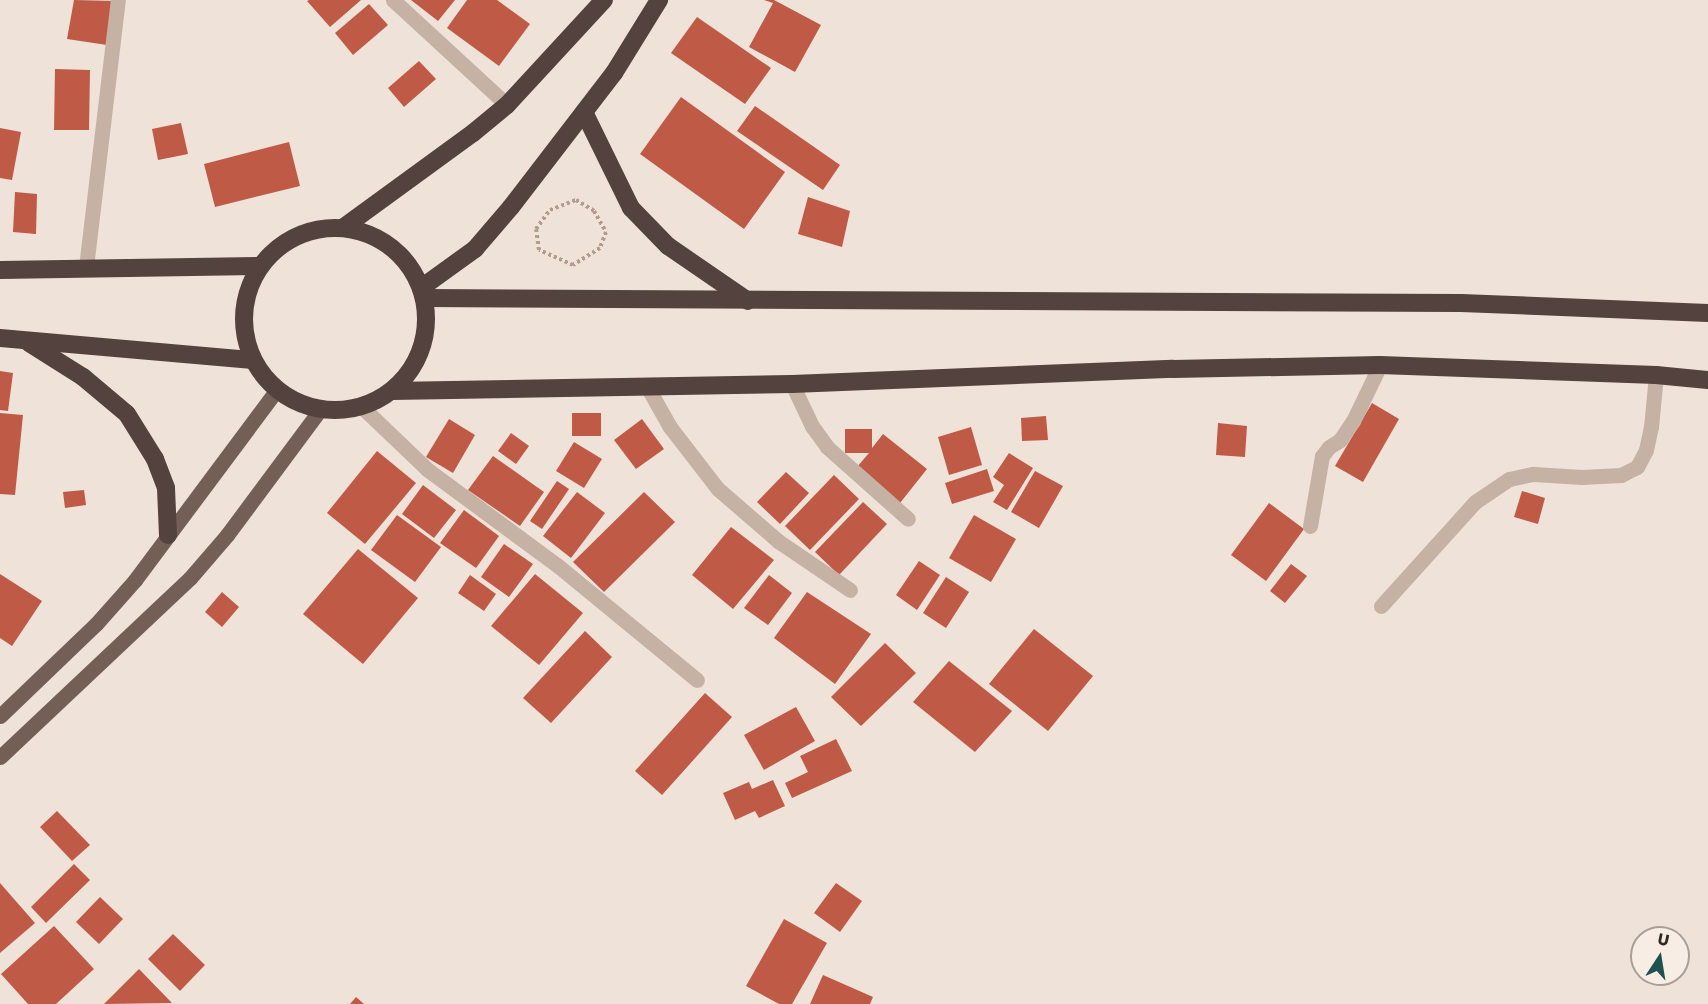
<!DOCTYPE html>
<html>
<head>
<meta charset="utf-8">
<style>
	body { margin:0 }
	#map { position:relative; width:1708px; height:1004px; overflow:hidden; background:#efe2d8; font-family:Poppins,sans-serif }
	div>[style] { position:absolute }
	.building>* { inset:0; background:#bf5a46 }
	.path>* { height:4px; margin-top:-2px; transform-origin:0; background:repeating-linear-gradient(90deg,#b29c8f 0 3px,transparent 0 6px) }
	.minor>* { height:15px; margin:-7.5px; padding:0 7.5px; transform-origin:7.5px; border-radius:7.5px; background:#c6b2a5 }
	.major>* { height:15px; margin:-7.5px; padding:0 7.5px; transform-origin:7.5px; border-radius:7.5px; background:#745f57 }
	.highway>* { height:18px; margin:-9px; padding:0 9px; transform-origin:9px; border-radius:9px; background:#53423d }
	.highway>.ring { margin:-9px; padding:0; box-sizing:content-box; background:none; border:18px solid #53423d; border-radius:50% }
	span { translate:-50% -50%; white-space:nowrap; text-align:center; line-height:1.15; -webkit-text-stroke:4.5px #f7ede4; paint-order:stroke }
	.north { position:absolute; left:1630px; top:926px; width:60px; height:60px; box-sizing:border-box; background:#f7ede4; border:2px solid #a89f98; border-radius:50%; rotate:12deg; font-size:16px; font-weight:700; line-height:24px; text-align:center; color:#322926 }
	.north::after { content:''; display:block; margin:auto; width:21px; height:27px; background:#1e5151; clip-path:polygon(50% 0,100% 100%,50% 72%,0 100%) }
</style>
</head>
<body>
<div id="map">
	<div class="building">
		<div style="clip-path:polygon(74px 0,114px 1px,107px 45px,67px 39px)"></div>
		<div style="clip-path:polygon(361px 0,330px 27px,307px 1px,309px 0)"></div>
		<div style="clip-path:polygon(411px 0,455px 0,438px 21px)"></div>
		<div style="clip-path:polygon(467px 0,497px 0,530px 24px,499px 66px,447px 28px)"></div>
		<div style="clip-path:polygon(764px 0,774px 0,821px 25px,795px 72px,749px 47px,773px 3px)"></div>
		<div style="clip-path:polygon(369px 4px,388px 25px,353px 55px,335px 33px)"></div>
		<div style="clip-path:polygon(697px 17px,771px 68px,745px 104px,671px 53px)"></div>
		<div style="clip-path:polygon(419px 61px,436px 79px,404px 107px,388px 88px)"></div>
		<div style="clip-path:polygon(55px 69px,90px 70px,89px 130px,54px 130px)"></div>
		<div style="clip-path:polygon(681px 97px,785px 172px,744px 229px,640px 154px)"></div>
		<div style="clip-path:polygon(755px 106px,840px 165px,823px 190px,737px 131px)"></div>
		<div style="clip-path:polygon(181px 123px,188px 154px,158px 160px,152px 129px)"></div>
		<div style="clip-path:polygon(0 128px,21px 132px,12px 180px,0 178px)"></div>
		<div style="clip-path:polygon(289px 142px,300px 186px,215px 207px,204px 164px)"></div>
		<div style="clip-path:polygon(15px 192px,37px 194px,36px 234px,13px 232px)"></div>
		<div style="clip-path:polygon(808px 197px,850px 211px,842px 247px,798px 234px)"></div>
		<div style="clip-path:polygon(0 371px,13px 373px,8px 411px,0 410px)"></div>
		<div style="clip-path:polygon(1372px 403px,1399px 419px,1363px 482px,1335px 466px)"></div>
		<div style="clip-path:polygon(0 413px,23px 415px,15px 495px,0 494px)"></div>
		<div style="clip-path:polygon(572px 413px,601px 413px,601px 436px,572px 436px)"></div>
		<div style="clip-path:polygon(1046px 416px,1048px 440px,1022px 441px,1021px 418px)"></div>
		<div style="clip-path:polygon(449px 419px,475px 435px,453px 473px,426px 457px)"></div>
		<div style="clip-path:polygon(642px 419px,664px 449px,636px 469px,614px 440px)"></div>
		<div style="clip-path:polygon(1218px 423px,1247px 426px,1245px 457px,1216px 455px)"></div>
		<div style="clip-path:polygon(971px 427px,982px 465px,949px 475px,938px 437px)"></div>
		<div style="clip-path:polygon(845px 429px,872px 429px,872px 448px,883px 434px,927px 469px,900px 503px,857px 467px,869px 453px,845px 453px)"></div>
		<div style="clip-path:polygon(511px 433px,529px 446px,516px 464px,498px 451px)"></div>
		<div style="clip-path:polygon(574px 442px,602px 459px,584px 488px,556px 471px)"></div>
		<div style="clip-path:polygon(377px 451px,416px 483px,365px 544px,327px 513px)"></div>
		<div style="clip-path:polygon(1009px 453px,1033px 468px,1007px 510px,993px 502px,1004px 485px,993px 477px)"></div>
		<div style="clip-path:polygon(493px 456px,544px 492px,520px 526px,468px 490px)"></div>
		<div style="clip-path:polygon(987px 469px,994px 491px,952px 504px,945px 483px)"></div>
		<div style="clip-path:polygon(1035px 471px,1063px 486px,1039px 528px,1011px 512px)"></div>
		<div style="clip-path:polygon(786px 472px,809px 493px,780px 524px,757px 502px)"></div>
		<div style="clip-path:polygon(834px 475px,859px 499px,810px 550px,785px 526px)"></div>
		<div style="clip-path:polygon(557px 481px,569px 489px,542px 529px,530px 521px)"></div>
		<div style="clip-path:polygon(423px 485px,456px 510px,434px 538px,402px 514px)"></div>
		<div style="clip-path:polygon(84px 490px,86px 505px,65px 508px,63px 492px)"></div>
		<div style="clip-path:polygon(1522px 491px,1545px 498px,1538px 524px,1514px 517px)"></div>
		<div style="clip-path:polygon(577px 492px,605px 513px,571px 558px,543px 536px)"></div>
		<div style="clip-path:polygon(644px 492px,675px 522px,604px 592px,573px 562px)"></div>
		<div style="clip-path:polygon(863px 502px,887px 524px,839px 575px,815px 552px)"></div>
		<div style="clip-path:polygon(1269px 503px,1304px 529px,1266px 581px,1231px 555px)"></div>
		<div style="clip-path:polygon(464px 510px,499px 536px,476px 568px,440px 543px)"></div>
		<div style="clip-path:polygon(397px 515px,441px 547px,415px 582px,371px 550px)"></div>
		<div style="clip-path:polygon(974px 515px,1016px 539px,991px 582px,949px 558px)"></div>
		<div style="clip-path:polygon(731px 527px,774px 560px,733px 609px,692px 575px)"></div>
		<div style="clip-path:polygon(504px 544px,533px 564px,509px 597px,481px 577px)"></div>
		<div style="clip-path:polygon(358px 549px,418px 598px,363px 664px,303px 614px)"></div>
		<div style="clip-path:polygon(919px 561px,940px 575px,917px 610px,896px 595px)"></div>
		<div style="clip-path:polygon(1291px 564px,1307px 576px,1285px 603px,1270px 591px)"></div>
		<div style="clip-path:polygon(0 574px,42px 601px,12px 646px,0 638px)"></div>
		<div style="clip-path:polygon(535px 574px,583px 613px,539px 665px,491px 626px)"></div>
		<div style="clip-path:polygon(470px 575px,496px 594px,484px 611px,458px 593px)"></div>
		<div style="clip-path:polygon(769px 575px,792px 593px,768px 625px,744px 608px)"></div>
		<div style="clip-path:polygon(946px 577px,969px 592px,946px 628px,923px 613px)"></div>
		<div style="clip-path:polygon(222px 592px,239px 607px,222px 627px,205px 612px)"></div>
		<div style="clip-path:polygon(807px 592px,871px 634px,835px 684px,774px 638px)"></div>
		<div style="clip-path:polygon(1034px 629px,1093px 676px,1048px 731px,989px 684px)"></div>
		<div style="clip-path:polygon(585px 631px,612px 657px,551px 723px,523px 698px)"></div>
		<div style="clip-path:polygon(885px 643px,916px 673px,861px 726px,831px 697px)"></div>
		<div style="clip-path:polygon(949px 661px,1012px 711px,975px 752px,913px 702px)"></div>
		<div style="clip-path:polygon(705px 693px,732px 717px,662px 795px,635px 771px)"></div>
		<div style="clip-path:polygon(796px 707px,815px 741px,764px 770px,744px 735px)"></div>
		<div style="clip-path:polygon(836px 739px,852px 771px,792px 798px,785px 783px,808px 772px,800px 756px)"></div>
		<div style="clip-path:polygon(773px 780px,785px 806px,759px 818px,755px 811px,735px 820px,723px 793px,749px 782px,752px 789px)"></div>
		<div style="clip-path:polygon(57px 811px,90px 845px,72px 861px,40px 827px)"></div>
		<div style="clip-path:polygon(74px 864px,90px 880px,46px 923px,31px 907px)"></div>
		<div style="clip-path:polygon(0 883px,35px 923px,0 953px)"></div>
		<div style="clip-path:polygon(836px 883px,862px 901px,840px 932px,814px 913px)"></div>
		<div style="clip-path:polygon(100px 897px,123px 919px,99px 944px,76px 922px)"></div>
		<div style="clip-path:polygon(784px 919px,827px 943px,792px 1004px,779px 1004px,746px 986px)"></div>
		<div style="clip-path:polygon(54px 926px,94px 969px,56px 1004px,28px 1004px,1px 974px)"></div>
		<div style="clip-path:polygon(173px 934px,205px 965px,180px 991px,148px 959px)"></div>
		<div style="clip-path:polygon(139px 969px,172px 1003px,104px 1004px)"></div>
		<div style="clip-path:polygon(823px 975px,873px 997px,870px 1004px,810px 1004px)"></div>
		<div style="clip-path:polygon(356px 997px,364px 1004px,350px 1004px)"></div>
	</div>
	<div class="path">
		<div style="left:576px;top:200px;width:21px;rotate:31deg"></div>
		<div style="left:594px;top:211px;width:24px;rotate:60deg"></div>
		<div style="left:606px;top:232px;width:17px;rotate:111deg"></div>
		<div style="left:600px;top:248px;width:32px;rotate:148deg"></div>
		<div style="left:573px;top:265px;width:37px;rotate:-156deg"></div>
		<div style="left:539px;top:250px;width:21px;rotate:-98deg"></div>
		<div style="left:536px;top:229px;width:24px;rotate:-54deg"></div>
		<div style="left:550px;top:210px;width:28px;rotate:-21deg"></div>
	</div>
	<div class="minor">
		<div style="left:393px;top:0;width:155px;rotate:42.6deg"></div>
		<div style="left:86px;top:267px;width:269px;rotate:-83.2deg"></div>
		<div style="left:792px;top:384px;width:47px;rotate:64.5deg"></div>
		<div style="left:812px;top:426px;width:26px;rotate:54deg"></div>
		<div style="left:827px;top:447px;width:108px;rotate:41.6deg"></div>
		<div style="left:648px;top:388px;width:45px;rotate:60.6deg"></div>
		<div style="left:670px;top:427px;width:78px;rotate:52.3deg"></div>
		<div style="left:718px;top:489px;width:79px;rotate:40.9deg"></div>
		<div style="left:778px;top:541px;width:87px;rotate:34.2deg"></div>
		<div style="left:362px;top:407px;width:91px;rotate:43.7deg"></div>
		<div style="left:428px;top:470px;width:160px;rotate:36.4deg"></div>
		<div style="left:557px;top:565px;width:181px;rotate:39.4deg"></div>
		<div style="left:1310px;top:526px;width:71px;rotate:-80.3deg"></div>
		<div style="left:1322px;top:456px;width:11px;rotate:-52deg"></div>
		<div style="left:1329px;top:447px;width:13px;rotate:-32deg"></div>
		<div style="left:1340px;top:440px;width:23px;rotate:-56deg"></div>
		<div style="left:1353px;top:421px;width:62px;rotate:-64.3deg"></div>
		<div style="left:1381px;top:606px;width:140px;rotate:-47.9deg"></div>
		<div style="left:1475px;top:502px;width:41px;rotate:-34.1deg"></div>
		<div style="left:1509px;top:479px;width:25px;rotate:-12deg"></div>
		<div style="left:1533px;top:474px;width:49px;rotate:3.5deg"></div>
		<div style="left:1582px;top:477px;width:39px;rotate:-3deg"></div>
		<div style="left:1621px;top:475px;width:18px;rotate:-27deg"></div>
		<div style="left:1637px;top:467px;width:19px;rotate:-62deg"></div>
		<div style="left:1646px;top:450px;width:24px;rotate:-78deg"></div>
		<div style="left:1651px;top:427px;width:52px;rotate:-84.5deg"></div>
	</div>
	<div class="major">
		<div style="left:0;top:716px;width:133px;rotate:-43.8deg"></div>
		<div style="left:96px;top:624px;width:59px;rotate:-48.4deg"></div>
		<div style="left:135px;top:580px;width:236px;rotate:-53.3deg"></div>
		<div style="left:0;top:757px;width:261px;rotate:-43.3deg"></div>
		<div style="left:190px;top:578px;width:57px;rotate:-49.3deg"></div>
		<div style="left:227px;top:535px;width:154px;rotate:-53.4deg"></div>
	</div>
	<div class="highway">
		<div style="left:584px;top:112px;width:107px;rotate:63.9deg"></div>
		<div style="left:631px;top:208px;width:53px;rotate:45.8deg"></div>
		<div style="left:668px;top:246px;width:97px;rotate:34.5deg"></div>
		<div style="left:344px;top:227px;width:160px;rotate:-36.1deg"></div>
		<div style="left:473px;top:133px;width:44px;rotate:-39.5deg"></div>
		<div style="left:507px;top:105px;width:143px;rotate:-47.3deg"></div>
		<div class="ring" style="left:244px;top:228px;width:164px;height:164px"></div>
		<div style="left:0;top:270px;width:258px;rotate:-0.9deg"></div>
		<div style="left:421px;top:288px;width:67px;rotate:-35.8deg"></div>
		<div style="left:475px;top:249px;width:55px;rotate:-49.4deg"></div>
		<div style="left:511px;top:207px;width:169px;rotate:-52.5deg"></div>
		<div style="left:614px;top:73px;width:86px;rotate:-58.3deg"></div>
		<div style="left:424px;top:298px;width:1037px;rotate:0.28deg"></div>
		<div style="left:1461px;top:303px;width:247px;rotate:2.3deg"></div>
		<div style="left:0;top:338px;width:251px;rotate:5deg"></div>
		<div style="left:29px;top:343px;width:64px;rotate:32.2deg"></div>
		<div style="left:83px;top:377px;width:57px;rotate:40.1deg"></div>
		<div style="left:127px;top:414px;width:53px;rotate:58.1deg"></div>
		<div style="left:155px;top:459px;width:31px;rotate:69deg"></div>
		<div style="left:166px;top:488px;width:47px;rotate:87.6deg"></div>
		<div style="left:392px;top:391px;width:400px;rotate:-1deg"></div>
		<div style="left:792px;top:384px;width:381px;rotate:-2.3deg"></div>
		<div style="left:1173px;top:369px;width:207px;rotate:-1.1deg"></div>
		<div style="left:1380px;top:365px;width:276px;rotate:2.1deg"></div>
		<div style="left:1656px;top:375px;width:52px;rotate:5.5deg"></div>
	</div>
	<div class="north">U</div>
</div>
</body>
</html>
